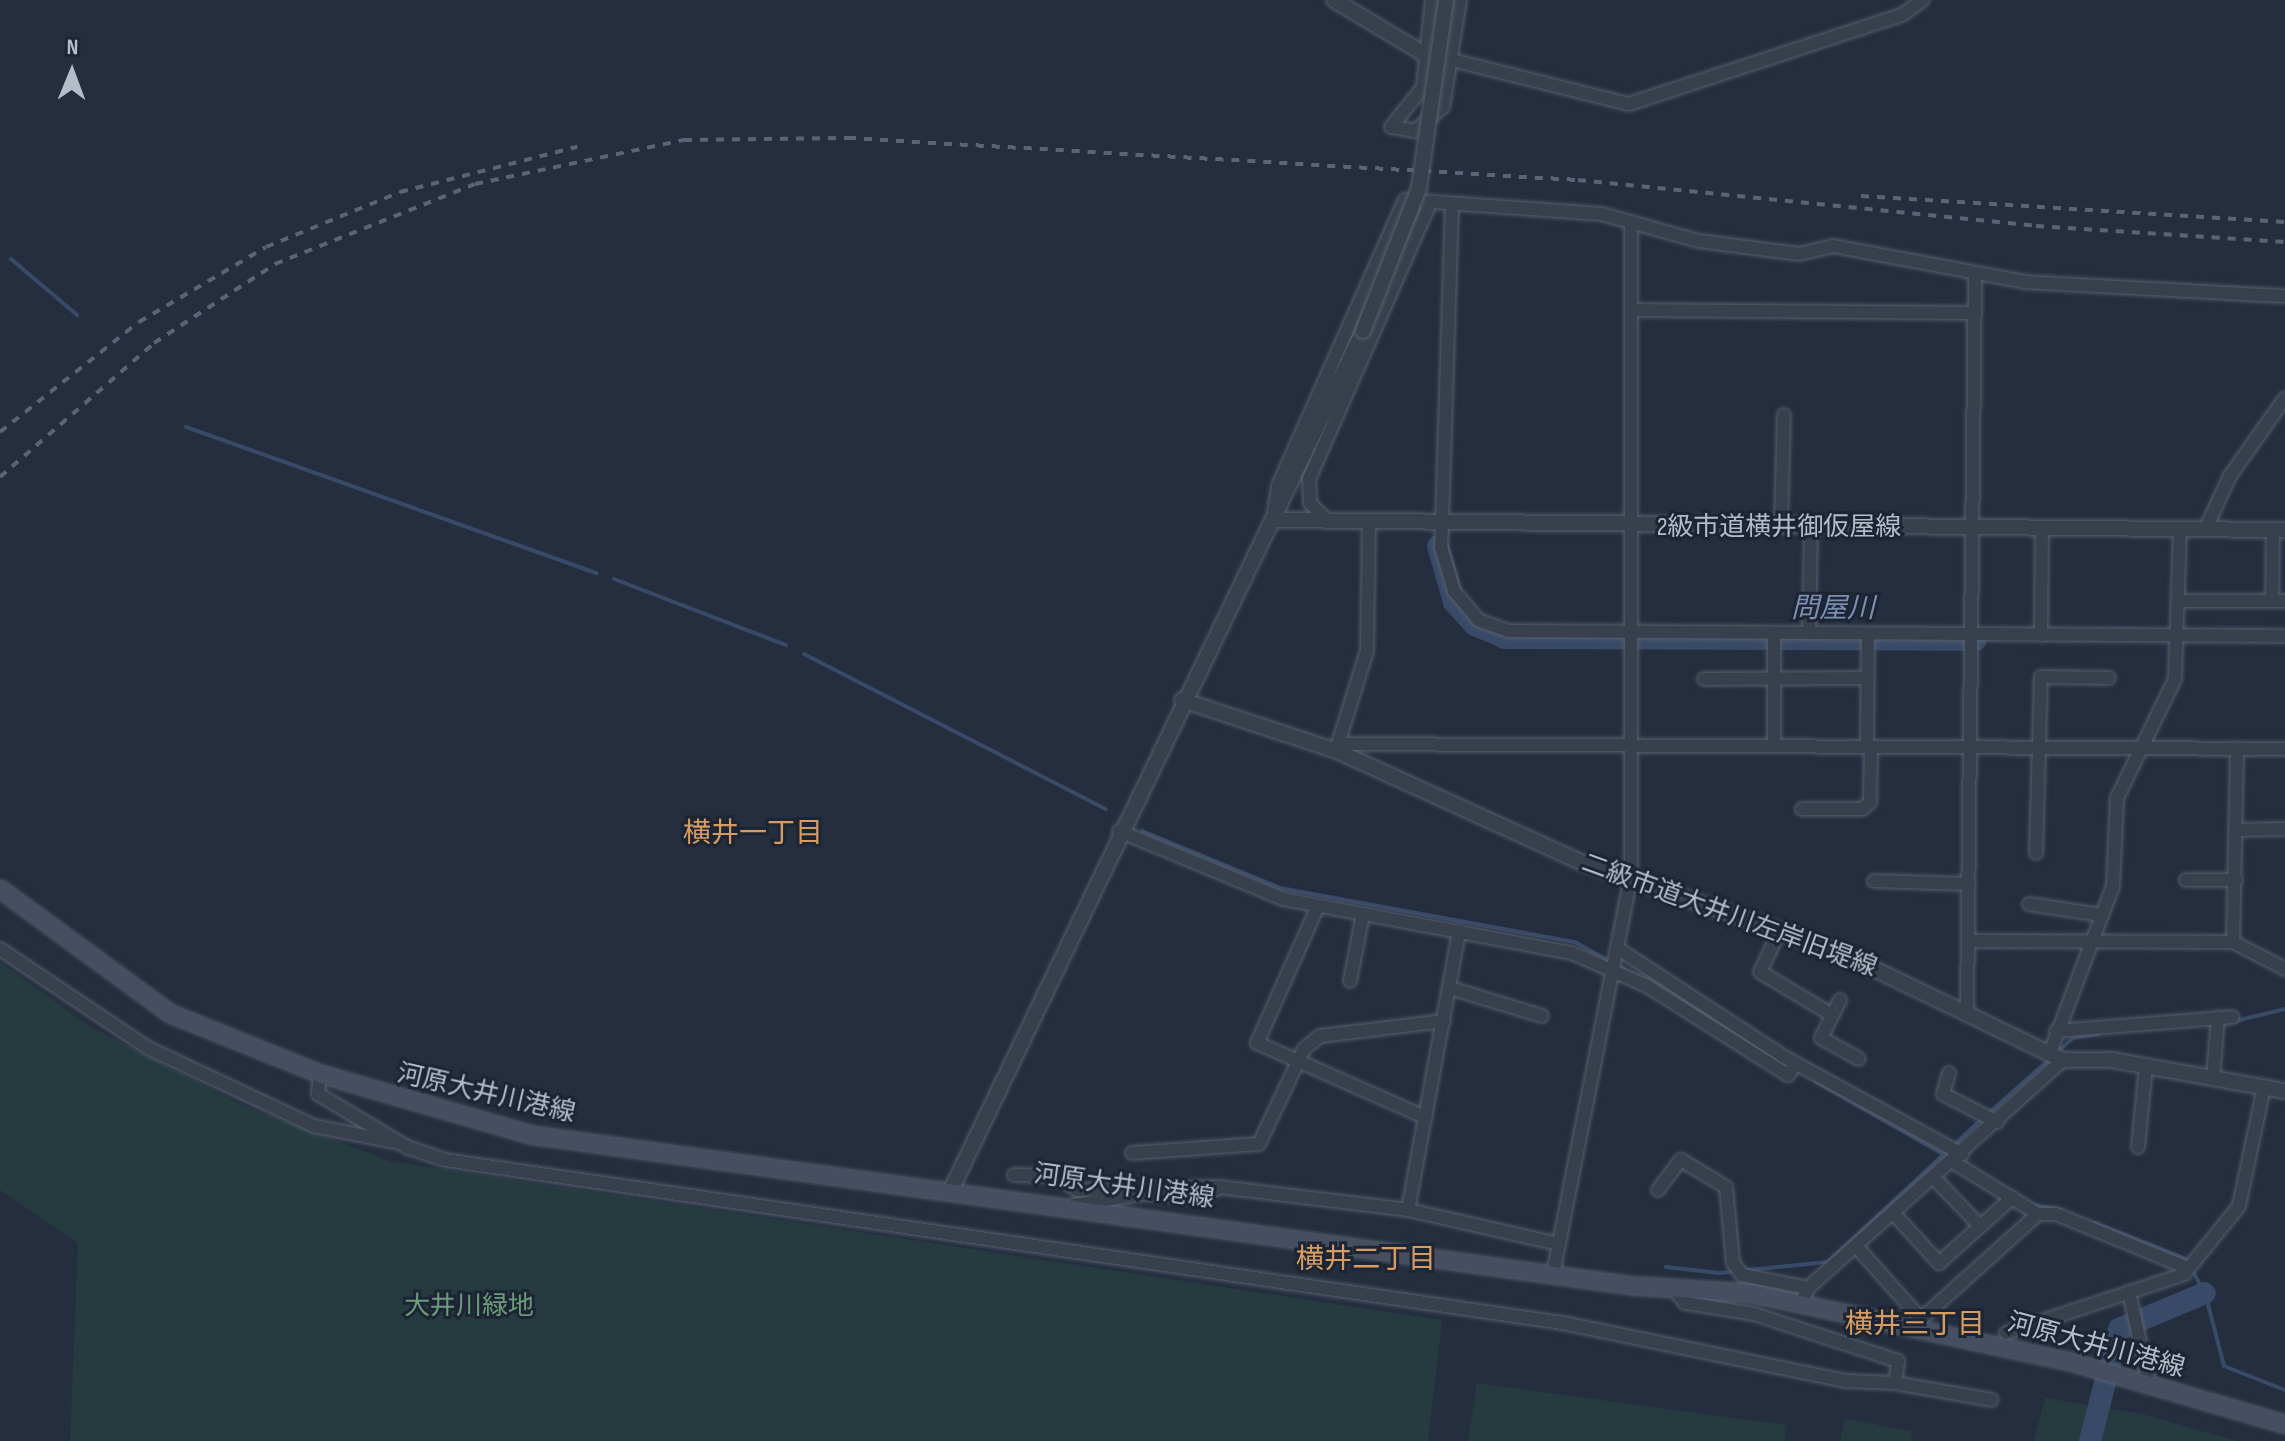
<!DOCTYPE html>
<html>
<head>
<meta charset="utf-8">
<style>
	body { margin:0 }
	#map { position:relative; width:2285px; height:1441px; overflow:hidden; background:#242e3f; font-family:"Sofia Sans Condensed","Noto Sans JP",sans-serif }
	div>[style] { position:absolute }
	.green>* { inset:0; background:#263b40 }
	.stream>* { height:4px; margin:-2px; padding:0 2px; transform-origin:2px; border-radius:2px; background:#394a68 }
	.river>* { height:22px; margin:-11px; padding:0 11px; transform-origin:11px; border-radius:11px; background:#394a68 }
	.roads { filter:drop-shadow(0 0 2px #565e6c) drop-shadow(0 0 2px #565e6c) }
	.minor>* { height:12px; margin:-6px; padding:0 6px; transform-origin:6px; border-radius:6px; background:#38404e }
	.tertiary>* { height:14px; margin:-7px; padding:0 7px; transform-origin:7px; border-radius:7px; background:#38404e }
	.secondary>* { height:16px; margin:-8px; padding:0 8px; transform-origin:8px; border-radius:8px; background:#464e62 }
	.rail>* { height:4px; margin-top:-2px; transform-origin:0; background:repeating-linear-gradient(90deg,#5a6476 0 8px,transparent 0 16px) }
	.bridges { filter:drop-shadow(0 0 2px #565e6c) drop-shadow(0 0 2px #565e6c) }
	.tertiary-bridge>* { height:14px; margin:-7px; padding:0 7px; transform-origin:7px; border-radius:7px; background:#38404e }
	span { translate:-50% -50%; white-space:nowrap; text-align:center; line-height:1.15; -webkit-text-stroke:6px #1d2534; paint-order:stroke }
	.street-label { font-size:26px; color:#b4bbc9 }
	.park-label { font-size:26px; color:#6b9b79 }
	.water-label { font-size:28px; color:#7c8fb2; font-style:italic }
	.neighbourhood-label { font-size:28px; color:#d69c62 }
	.north { position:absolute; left:32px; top:32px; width:80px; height:80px; -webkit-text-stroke:6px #1d2534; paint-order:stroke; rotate:1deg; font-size:22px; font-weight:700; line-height:32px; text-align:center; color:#b4bbc9 }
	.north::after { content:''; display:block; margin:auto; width:28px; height:36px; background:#b4bbc9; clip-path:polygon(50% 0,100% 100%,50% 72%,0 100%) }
</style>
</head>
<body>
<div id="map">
	<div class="green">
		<div style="clip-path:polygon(0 962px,91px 1027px,240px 1104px,389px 1161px,1442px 1320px,1428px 1441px,70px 1441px,78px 1243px,0 1190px)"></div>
		<div style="clip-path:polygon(1477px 1383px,1786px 1425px,1785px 1441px,1468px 1441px)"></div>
		<div style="clip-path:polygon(2045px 1398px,2142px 1414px,2237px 1441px,2034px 1441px)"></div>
		<div style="clip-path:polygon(1845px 1419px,1912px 1431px,1911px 1441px,1840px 1441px)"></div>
	</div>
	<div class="stream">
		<div style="left:11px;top:259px;width:87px;rotate:40.3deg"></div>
		<div style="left:186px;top:427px;width:436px;rotate:19.6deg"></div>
		<div style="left:614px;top:579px;width:184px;rotate:21deg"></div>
		<div style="left:804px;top:654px;width:339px;rotate:27.2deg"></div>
		<div style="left:1142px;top:831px;width:149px;rotate:22.4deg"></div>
		<div style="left:1280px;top:888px;width:300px;rotate:10.4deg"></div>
		<div style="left:1575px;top:942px;width:173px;rotate:29.1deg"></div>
		<div style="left:2231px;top:1022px;width:56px;rotate:-13.5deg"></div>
		<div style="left:2057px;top:1052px;width:21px;rotate:-41deg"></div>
		<div style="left:2073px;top:1038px;width:26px;rotate:-9deg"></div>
		<div style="left:1815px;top:1081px;width:155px;rotate:29.7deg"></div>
		<div style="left:1989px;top:1113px;width:83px;rotate:-41.6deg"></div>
		<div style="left:2034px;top:1205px;width:27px;rotate:10deg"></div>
		<div style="left:2095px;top:1223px;width:98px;rotate:21.6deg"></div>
		<div style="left:2186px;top:1259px;width:39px;rotate:61deg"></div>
		<div style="left:2205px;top:1293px;width:75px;rotate:75.4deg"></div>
		<div style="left:2224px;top:1366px;width:66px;rotate:21.5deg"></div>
		<div style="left:1666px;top:1267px;width:53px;rotate:6.5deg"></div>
		<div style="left:1719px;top:1273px;width:110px;rotate:-5.8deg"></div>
		<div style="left:1828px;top:1262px;width:210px;rotate:-42.9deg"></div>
	</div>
	<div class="river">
		<div style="left:1438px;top:546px;width:58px;rotate:74.1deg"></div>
		<div style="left:1454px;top:602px;width:31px;rotate:48deg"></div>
		<div style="left:1475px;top:625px;width:33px;rotate:23deg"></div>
		<div style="left:1505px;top:638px;width:471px;rotate:0.2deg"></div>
		<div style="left:2090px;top:1441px;width:116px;rotate:-75.5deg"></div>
		<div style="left:2119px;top:1329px;width:93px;rotate:-22.7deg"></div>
	</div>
	<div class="roads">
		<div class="minor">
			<div style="left:1452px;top:60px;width:182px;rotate:14deg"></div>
			<div style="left:1629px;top:104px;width:287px;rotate:-18.1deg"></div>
			<div style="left:1902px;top:15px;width:26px;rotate:-36deg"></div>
			<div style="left:1391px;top:127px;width:24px;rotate:9deg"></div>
			<div style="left:1415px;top:131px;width:37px;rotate:-41deg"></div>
			<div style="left:1443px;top:107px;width:108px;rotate:-81deg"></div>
			<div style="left:1391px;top:127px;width:51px;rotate:-51.3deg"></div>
			<div style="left:1423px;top:87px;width:87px;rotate:-84.1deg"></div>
			<div style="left:1452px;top:204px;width:343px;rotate:91.8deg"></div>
			<div style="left:1441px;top:547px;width:46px;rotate:73.5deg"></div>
			<div style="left:1454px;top:591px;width:38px;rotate:50deg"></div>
			<div style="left:1478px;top:620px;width:32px;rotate:20deg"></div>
			<div style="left:1508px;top:631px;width:777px;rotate:0.37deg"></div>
			<div style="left:1633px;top:310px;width:341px;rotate:0.5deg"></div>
			<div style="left:1274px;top:512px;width:26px;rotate:-81deg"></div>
			<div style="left:1278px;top:486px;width:313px;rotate:-66.1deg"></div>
			<div style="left:1405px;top:200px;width:197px;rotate:4.1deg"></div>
			<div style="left:1602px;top:214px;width:101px;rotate:15.6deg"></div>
			<div style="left:1699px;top:241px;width:101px;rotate:7.4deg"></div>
			<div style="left:1799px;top:254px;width:35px;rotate:-13deg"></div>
			<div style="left:1833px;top:246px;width:195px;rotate:10.6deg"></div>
			<div style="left:2025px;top:282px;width:260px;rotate:3.1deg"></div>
			<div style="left:1329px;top:522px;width:27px;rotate:-135deg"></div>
			<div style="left:1310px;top:503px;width:24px;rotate:-92deg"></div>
			<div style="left:1309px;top:479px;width:301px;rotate:-66.3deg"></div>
			<div style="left:1781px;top:527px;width:112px;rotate:-88.5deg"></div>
			<div style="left:2205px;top:530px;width:60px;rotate:-65.2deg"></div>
			<div style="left:2230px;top:476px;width:95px;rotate:-54.8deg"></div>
			<div style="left:2179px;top:601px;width:106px"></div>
			<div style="left:2272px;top:601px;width:71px;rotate:-89.2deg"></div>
			<div style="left:1774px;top:633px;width:112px;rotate:90deg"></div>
			<div style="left:1809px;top:633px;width:106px;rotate:-88.9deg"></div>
			<div style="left:2041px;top:635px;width:106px;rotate:-89.5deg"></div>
			<div style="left:1704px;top:679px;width:164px;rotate:-0.3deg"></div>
			<div style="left:1338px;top:744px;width:97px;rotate:-72.7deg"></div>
			<div style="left:1367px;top:651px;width:125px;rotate:-89.1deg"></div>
			<div style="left:1867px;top:746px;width:112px;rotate:-89.5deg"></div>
			<div style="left:1337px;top:751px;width:7px;rotate:-82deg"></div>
			<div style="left:1338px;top:744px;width:947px;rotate:0.3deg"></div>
			<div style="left:1802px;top:809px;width:60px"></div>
			<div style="left:1862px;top:809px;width:11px;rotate:-41deg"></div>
			<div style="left:1870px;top:802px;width:56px;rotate:-89deg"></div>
			<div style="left:2236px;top:830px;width:49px;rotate:-1.2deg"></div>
			<div style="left:1119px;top:831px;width:178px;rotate:22.5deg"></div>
			<div style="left:1283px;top:899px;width:294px;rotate:10.6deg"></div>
			<div style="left:1572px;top:953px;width:82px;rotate:23.7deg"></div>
			<div style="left:1647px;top:986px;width:167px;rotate:32.3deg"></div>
			<div style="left:1788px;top:1075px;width:14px;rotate:-56deg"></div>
			<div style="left:2036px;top:853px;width:176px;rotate:-88.4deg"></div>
			<div style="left:2041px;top:677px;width:68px;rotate:0.8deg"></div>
			<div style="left:2186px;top:880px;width:50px"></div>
			<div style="left:1874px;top:881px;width:95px;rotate:1.8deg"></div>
			<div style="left:2029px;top:904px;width:73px;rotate:8.7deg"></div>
			<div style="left:1318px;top:906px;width:150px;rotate:114deg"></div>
			<div style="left:1257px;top:1043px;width:184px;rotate:23.8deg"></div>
			<div style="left:1779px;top:932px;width:44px;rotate:115.4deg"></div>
			<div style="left:1760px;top:972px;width:84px;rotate:30.8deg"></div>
			<div style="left:1969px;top:941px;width:264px;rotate:0.2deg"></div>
			<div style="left:2233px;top:942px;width:59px;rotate:27.4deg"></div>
			<div style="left:2233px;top:942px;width:194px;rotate:-88.8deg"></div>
			<div style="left:0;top:949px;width:178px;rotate:33.8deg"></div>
			<div style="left:148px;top:1048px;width:183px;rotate:25.2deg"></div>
			<div style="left:314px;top:1126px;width:83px;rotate:11.2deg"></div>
			<div style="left:1620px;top:950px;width:196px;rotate:33.1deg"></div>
			<div style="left:1784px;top:1057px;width:203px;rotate:28.6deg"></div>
			<div style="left:1350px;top:981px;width:68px;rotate:-79deg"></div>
			<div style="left:1450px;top:988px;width:96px;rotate:16.9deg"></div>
			<div style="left:1840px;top:1000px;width:42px;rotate:116.6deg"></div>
			<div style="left:1821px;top:1038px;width:43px;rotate:28.9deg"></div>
			<div style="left:1967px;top:1012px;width:739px;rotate:-89.38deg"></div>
			<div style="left:2056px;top:1031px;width:177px;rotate:-4.5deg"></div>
			<div style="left:2050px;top:1053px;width:178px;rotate:-69.3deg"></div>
			<div style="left:2113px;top:886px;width:88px;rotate:-87.4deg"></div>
			<div style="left:2117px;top:798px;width:132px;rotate:-64deg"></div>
			<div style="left:2175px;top:679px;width:150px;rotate:-88.1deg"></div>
			<div style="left:1949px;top:1073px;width:22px;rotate:106deg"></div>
			<div style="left:1943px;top:1094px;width:61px;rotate:27.4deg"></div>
			<div style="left:320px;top:1074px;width:20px;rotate:96deg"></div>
			<div style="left:318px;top:1094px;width:104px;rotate:30.8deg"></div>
			<div style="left:407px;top:1147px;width:40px;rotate:18.9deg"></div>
			<div style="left:445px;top:1160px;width:1130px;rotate:8.3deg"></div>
			<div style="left:1563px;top:1323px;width:289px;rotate:11.6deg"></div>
			<div style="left:1846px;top:1381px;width:49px;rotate:2.3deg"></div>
			<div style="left:1895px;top:1383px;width:22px;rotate:-82deg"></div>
			<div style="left:1898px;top:1361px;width:151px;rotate:-161.9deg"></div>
			<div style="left:1754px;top:1314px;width:70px;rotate:-170.9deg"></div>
			<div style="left:1685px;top:1303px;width:16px;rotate:-128deg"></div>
			<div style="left:2213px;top:1078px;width:61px;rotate:-85.3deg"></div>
			<div style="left:2138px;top:1147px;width:81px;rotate:-84.4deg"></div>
			<div style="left:1132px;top:1153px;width:127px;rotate:-4.1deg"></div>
			<div style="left:1259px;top:1144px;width:105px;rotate:-64.7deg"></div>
			<div style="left:1304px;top:1049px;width:21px;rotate:-39deg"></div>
			<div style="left:1320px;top:1036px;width:125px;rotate:-6.9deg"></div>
			<div style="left:1953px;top:1162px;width:100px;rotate:31.5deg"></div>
			<div style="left:2038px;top:1214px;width:18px"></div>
			<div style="left:2056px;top:1214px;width:139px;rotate:22.3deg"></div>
			<div style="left:1014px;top:1175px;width:41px;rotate:1.4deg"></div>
			<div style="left:1055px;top:1176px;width:26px;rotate:32deg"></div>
			<div style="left:1077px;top:1190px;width:142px;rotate:-1.2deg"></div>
			<div style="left:1935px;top:1179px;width:65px;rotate:46.2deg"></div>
			<div style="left:1658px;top:1190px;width:38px;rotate:-53deg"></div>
			<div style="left:1681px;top:1160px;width:52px;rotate:31deg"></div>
			<div style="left:1726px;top:1187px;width:76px;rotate:84.7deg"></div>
			<div style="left:1733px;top:1263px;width:15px;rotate:53deg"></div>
			<div style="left:1742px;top:1275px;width:67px;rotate:11.1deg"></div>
			<div style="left:1074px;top:1205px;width:70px;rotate:-9.1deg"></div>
			<div style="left:1143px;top:1194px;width:61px;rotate:2.8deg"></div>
			<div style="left:1204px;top:1197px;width:18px;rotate:-34deg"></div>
			<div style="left:1219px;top:1187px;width:190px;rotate:6.9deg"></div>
			<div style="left:1408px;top:1210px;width:155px;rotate:12.7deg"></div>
			<div style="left:1408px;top:1210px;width:284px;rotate:-79.6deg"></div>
			<div style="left:1894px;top:1214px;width:67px;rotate:47.4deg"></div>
			<div style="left:1939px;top:1263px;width:98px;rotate:-41.7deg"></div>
			<div style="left:1856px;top:1246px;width:98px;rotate:48.3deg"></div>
			<div style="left:1921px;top:1319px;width:157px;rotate:-41.9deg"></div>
			<div style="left:1553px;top:1274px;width:407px;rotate:-78.9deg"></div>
			<div style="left:1631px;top:875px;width:652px;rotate:-90deg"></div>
			<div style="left:2129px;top:1292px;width:93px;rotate:77.6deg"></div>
			<div style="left:1801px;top:1304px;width:17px;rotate:-66deg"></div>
			<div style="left:1808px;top:1288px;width:342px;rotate:-41.8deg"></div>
			<div style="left:2006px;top:1333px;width:188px;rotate:-18.3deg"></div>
			<div style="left:2184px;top:1274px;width:87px;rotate:-51deg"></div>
			<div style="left:2239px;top:1206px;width:122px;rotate:-78.1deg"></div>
			<div style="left:1895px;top:1383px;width:98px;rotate:9.9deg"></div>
		</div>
		<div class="tertiary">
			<div style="left:1334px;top:0;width:107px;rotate:30.9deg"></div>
			<div style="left:1426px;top:55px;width:26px;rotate:11deg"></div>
			<div style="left:1273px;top:520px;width:1012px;rotate:0.57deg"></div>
			<div style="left:1182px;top:700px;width:163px;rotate:18.2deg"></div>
			<div style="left:1337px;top:751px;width:270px;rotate:24.5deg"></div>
			<div style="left:1583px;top:863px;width:267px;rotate:19deg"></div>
			<div style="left:1835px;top:950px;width:253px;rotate:25.8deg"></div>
			<div style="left:2063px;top:1060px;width:49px"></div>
			<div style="left:2112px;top:1060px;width:176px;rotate:10.2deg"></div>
			<div style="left:952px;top:1188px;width:950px;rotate:-64.38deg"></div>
		</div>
		<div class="secondary">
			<div style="left:0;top:889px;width:212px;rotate:36.2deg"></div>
			<div style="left:171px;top:1014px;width:161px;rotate:21.9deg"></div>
			<div style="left:320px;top:1074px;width:220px;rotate:16.1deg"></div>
			<div style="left:531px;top:1135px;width:1112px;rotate:7.8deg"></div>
			<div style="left:1633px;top:1286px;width:116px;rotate:3.5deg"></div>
			<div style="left:1749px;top:1293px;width:329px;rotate:12.1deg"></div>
			<div style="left:2071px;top:1362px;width:223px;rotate:16.2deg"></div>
		</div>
	</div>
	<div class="rail">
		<div style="left:1861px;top:196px;width:425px;rotate:3.5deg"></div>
		<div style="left:0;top:432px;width:177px;rotate:-38.4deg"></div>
		<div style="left:139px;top:322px;width:147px;rotate:-30.6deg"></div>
		<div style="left:266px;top:247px;width:145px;rotate:-22.3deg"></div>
		<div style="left:400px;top:192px;width:183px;rotate:-14.3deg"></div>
		<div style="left:0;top:477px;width:204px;rotate:-41deg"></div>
		<div style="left:154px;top:343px;width:145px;rotate:-33.1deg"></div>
		<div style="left:275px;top:264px;width:215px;rotate:-21.8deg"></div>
		<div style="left:475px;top:184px;width:214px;rotate:-11.9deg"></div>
		<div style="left:684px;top:140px;width:164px;rotate:-0.7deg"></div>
		<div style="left:848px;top:138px;width:731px;rotate:3.29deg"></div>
		<div style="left:1578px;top:180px;width:460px;rotate:5.7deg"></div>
		<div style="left:2036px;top:226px;width:250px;rotate:3.7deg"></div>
	</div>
	<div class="bridges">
		<div class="tertiary-bridge">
			<div style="left:1363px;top:331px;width:154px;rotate:-68.6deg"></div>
			<div style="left:1419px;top:188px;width:190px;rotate:-81.8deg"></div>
		</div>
	</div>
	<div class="street-label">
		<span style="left:1779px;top:528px">2級市道横井御仮屋線</span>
		<span style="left:1729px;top:916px;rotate:20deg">二級市道大井川左岸旧堤線</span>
		<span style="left:486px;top:1094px;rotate:13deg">河原大井川港線</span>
		<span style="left:1124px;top:1187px;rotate:8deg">河原大井川港線</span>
		<span style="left:2096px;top:1346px;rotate:15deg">河原大井川港線</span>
	</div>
	<div class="park-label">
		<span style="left:469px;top:1307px">大井川緑地</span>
	</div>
	<div class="water-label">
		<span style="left:1833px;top:609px">問屋川</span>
	</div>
	<div class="neighbourhood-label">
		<span style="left:753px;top:834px">横井一丁目</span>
		<span style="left:1366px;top:1260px">横井二丁目</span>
		<span style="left:1915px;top:1325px">横井三丁目</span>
	</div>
	<div class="north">N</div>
</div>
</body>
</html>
